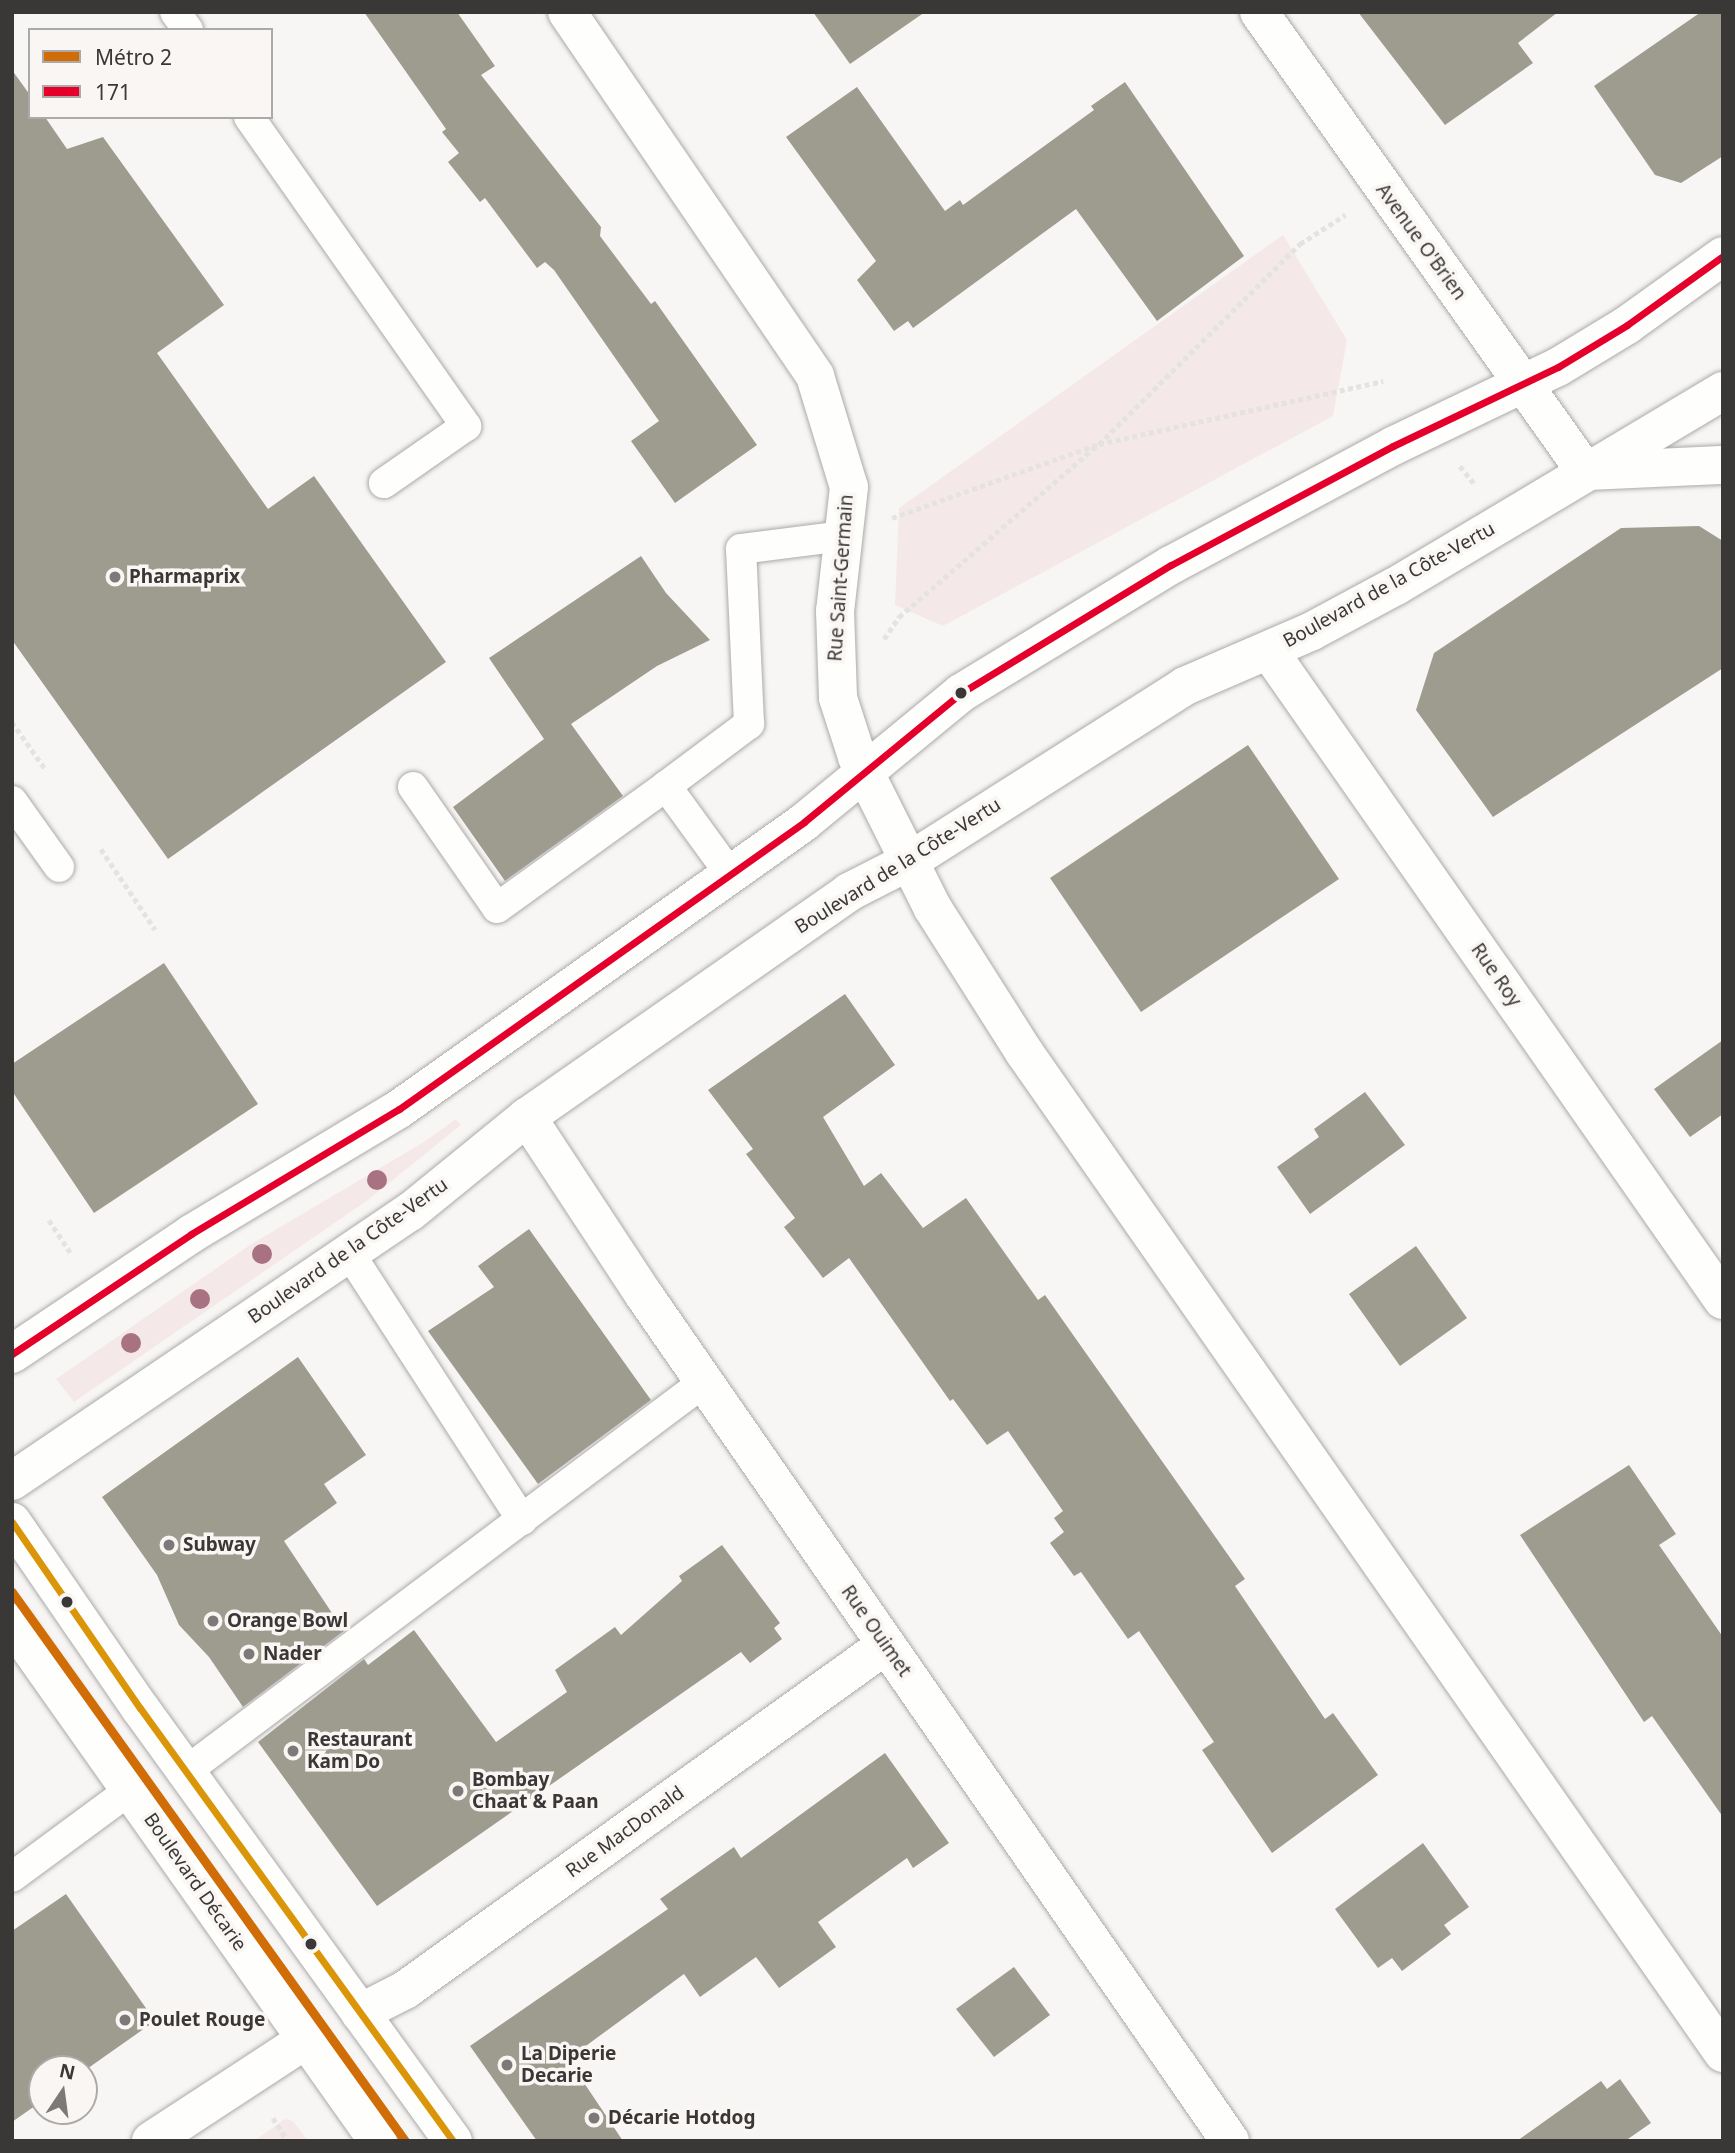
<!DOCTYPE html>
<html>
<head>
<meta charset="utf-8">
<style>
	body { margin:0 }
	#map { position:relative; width:1735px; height:2153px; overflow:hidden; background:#f8f6f4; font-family:"Noto Sans",sans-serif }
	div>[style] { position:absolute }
	.green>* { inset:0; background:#f5e8e8 }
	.building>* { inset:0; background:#9e9b8f }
	.path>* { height:4.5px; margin-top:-2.25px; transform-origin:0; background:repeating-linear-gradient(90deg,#e4e2e2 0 5px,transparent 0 8.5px) }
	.roads { filter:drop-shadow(0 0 2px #acaaa9) drop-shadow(0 0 2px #acaaa9) }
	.service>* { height:30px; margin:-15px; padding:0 15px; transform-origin:15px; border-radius:15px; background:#fefefd }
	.minor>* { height:38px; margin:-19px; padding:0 19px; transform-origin:19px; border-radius:19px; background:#fefefd }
	.tertiary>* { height:38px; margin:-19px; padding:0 19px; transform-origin:19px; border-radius:19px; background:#fefefd }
	.secondary>* { height:38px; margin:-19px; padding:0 19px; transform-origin:19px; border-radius:19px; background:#fefefd }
	.bus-1>* { height:7px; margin:-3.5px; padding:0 3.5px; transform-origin:3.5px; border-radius:3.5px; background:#e4002b }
	.bus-2>* { height:7px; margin:-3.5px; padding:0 3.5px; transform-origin:3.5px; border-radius:3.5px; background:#da9608 }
	.metro-1>* { height:9px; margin:-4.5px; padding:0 4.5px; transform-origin:4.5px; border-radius:4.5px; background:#d06d07 }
	.trees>* { width:20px; height:20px; margin:-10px; border-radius:50%; background:#a87283 }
	.dots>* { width:19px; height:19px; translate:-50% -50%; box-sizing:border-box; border:4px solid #f9f6f3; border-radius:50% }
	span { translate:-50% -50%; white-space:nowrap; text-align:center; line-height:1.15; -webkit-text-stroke:7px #f9f6f3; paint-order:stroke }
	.street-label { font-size:19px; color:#393837 }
	.poi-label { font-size:19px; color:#393837; font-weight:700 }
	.left { translate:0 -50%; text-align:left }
	.frame { position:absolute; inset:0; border:14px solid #393837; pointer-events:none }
	.legend { position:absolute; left:28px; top:28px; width:245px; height:91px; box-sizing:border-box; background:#f9f6f3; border:2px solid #acaaa8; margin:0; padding:9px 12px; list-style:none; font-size:21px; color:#393837 }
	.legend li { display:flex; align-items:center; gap:14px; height:35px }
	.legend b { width:35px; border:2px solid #acaaa8 }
	.north { position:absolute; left:28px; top:2055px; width:70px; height:70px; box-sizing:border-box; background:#f9f6f3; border:2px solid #acaaa8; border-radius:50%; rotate:13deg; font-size:19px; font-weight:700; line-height:28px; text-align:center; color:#393837 }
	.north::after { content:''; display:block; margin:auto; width:24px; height:32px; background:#7c7a79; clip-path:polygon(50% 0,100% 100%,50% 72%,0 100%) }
</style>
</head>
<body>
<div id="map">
	<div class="green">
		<div style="clip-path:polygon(1283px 235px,1347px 340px,1333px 416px,943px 626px,895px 605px,899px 508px)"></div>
		<div style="clip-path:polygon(456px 1119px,461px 1125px,368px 1200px,74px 1402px,56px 1379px,253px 1243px,424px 1142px)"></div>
		<div style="clip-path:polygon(285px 2119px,293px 2121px,308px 2141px,254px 2141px)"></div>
	</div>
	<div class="building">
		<div style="clip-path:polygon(364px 12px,457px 12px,495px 66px,481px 75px,601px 227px,600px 236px,651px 304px,655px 301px,757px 445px,675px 503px,631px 441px,659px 421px,554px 270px,545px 262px,537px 268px,485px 198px,480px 202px,448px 162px,459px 153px,442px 132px,446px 129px)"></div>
		<div style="clip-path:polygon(813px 12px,925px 12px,850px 64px)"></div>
		<div style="clip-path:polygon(1358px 12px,1558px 12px,1518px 43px,1533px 63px,1445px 125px)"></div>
		<div style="clip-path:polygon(1701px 12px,1723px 12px,1723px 156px,1681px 183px,1655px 175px,1594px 86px)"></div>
		<div style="clip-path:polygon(12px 70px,30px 95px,30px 117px,45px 117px,67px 149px,103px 137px,224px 305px,157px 353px,268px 509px,314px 476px,446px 662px,168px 859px,12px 640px)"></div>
		<div style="clip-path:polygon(1125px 82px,1244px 256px,1157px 321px,1076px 209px,913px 328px,908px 321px,894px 331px,857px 280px,876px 261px,786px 137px,857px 87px,945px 211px,960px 200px,963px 205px,1094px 110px,1091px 106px)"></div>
		<div style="clip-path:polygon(1699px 526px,1723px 541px,1723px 668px,1493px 817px,1416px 710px,1434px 653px,1621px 528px)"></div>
		<div style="clip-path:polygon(641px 556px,666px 593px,710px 640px,657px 666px,571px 724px,623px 796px,505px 881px,453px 807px,544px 739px,489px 658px)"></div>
		<div style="clip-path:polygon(1248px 745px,1339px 879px,1141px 1012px,1050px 878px)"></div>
		<div style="clip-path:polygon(164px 963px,258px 1104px,94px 1213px,12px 1091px,12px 1064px)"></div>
		<div style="clip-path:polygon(845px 994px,895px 1065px,823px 1117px,864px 1186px,881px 1173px,923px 1228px,966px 1198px,1038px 1300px,1045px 1295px,1245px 1579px,1235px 1586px,1325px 1719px,1333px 1713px,1378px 1775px,1272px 1853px,1202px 1750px,1214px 1742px,1139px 1631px,1128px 1639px,1081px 1572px,1074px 1576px,1050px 1543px,1064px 1532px,1054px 1518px,1063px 1511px,1008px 1431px,987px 1445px,953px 1399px,950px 1401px,849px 1258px,823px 1278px,784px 1227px,795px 1218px,746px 1154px,753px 1149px,708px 1090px)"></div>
		<div style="clip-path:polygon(1723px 1040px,1723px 1114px,1690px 1137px,1654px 1089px)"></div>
		<div style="clip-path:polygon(1365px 1092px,1405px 1145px,1310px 1214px,1277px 1167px,1319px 1137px,1314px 1129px)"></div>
		<div style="clip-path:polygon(529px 1229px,651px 1400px,538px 1484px,428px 1331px,494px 1287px,478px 1266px)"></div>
		<div style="clip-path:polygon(1416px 1246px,1467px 1318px,1400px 1366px,1349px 1294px)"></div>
		<div style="clip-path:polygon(298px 1357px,366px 1455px,324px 1484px,337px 1503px,284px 1541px,344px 1631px,243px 1707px,209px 1657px,179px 1625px,157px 1575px,102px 1497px)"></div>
		<div style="clip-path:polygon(1629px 1465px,1676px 1534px,1659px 1545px,1723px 1637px,1723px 1817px,1652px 1716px,1644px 1722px,1520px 1535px)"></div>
		<div style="clip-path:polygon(722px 1545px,780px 1623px,774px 1628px,782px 1639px,750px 1663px,741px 1652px,377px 1906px,258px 1742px,364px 1659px,368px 1665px,414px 1630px,496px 1742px,567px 1692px,555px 1670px,615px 1627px,621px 1635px,682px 1581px,679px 1576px)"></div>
		<div style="clip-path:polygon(885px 1753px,949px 1843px,913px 1868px,907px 1858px,818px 1922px,836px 1947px,779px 1988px,756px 1957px,700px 1997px,684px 1974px,568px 2059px,623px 2141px,537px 2141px,470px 2046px,668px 1909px,660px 1899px,734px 1847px,741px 1858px)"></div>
		<div style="clip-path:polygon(1423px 1843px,1469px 1907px,1444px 1925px,1451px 1934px,1402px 1971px,1392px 1958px,1378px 1968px,1335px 1909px)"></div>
		<div style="clip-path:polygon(66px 1894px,155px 2021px,84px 2071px,42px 2069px,42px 2101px,12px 2122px,12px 1931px)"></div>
		<div style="clip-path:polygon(1014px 1967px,1050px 2015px,994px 2057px,956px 2009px)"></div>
		<div style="clip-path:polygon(1620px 2079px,1651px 2123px,1625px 2141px,1517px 2141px,1601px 2081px,1607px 2089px)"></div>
	</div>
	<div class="path">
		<div style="left:1460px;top:466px;width:22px;rotate:51deg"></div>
		<div style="left:892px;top:518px;width:220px;rotate:-19.7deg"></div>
		<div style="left:1099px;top:444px;width:291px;rotate:-12.5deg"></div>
		<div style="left:884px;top:639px;width:27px;rotate:-56deg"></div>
		<div style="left:899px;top:617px;width:264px;rotate:-40.9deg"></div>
		<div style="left:1099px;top:444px;width:284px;rotate:-44.9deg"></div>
		<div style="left:1300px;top:244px;width:54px;rotate:-32.8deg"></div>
		<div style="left:12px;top:722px;width:59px;rotate:54.7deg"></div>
		<div style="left:101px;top:849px;width:97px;rotate:56deg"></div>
		<div style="left:49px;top:1220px;width:42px;rotate:56.7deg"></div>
		<div style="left:273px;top:2118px;width:27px;rotate:57deg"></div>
	</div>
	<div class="roads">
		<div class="service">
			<div style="left:175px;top:12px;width:22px;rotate:54deg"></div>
			<div style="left:249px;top:117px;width:378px;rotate:54.9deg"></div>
			<div style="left:466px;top:426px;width:100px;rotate:145.2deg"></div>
			<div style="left:413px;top:787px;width:147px;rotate:55.2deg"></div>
			<div style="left:497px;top:908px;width:208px;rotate:-35.8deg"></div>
			<div style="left:12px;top:801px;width:81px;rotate:54.5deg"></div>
			<div style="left:730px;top:874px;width:109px;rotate:-126deg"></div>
			<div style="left:666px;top:786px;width:104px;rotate:-36.8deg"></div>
			<div style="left:749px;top:724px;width:175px;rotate:-92.6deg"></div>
			<div style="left:741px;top:549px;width:103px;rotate:-7.3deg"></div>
			<div style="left:350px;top:1254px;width:317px;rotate:57.1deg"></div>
			<div style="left:185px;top:1772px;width:649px;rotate:-36.92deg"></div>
			<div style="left:12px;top:1877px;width:147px;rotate:-36.4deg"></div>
		</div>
		<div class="minor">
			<div style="left:567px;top:12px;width:440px;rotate:55.7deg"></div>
			<div style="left:815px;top:376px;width:116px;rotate:73deg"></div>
			<div style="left:849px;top:487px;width:125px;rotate:96.4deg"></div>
			<div style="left:835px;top:611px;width:87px;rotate:88deg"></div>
			<div style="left:838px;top:698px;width:62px;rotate:72.1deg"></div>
			<div style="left:857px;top:757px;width:168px;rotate:63.4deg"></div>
			<div style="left:932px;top:907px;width:172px;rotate:57.6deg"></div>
			<div style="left:1024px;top:1052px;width:1221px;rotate:55.07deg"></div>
			<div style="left:1269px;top:651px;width:792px;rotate:55.03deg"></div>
			<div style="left:527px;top:1117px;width:213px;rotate:56.7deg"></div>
			<div style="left:644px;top:1295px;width:1029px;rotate:55.29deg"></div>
			<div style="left:360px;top:2013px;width:51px;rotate:-27.1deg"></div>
			<div style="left:405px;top:1990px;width:592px;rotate:-35.65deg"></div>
			<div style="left:151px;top:2141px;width:186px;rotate:-33.2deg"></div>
		</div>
		<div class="tertiary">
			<div style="left:1259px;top:12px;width:563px;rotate:54.62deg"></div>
			<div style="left:12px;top:1522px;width:226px;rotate:55.5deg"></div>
			<div style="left:140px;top:1708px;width:534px;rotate:54.14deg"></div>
			<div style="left:12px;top:1623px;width:634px;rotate:54.76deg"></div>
		</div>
		<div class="secondary">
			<div style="left:1590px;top:471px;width:133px;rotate:-2.6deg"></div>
			<div style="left:12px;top:1354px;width:216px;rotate:-33.8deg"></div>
			<div style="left:191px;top:1234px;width:243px;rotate:-31deg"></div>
			<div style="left:399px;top:1109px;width:496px;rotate:-35.3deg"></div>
			<div style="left:804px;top:822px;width:203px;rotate:-39.4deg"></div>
			<div style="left:961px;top:693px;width:246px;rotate:-31.4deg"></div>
			<div style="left:1171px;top:565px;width:252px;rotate:-28.2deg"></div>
			<div style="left:1393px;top:446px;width:183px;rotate:-25.6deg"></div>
			<div style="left:1558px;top:367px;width:81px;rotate:-31.3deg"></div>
			<div style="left:1627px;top:325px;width:118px;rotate:-35.7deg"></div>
			<div style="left:12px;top:1481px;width:480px;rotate:-34.1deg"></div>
			<div style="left:410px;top:1212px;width:151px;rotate:-39.1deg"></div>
			<div style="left:527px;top:1117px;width:393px;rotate:-34.9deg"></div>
			<div style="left:849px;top:892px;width:66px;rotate:-27deg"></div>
			<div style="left:908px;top:862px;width:328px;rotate:-32.4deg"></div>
			<div style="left:1185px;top:686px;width:138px;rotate:-23.4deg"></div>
			<div style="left:1312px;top:631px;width:95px;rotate:-28.2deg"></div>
			<div style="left:1396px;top:586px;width:381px;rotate:-30.8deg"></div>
		</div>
	</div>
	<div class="bus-1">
		<div style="left:12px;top:1354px;width:216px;rotate:-33.8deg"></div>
		<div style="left:191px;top:1234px;width:243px;rotate:-31deg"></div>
		<div style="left:399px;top:1109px;width:496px;rotate:-35.3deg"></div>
		<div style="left:804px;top:822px;width:203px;rotate:-39.4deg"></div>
		<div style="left:961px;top:693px;width:246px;rotate:-31.4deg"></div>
		<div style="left:1171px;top:565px;width:252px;rotate:-28.2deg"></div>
		<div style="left:1393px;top:446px;width:183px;rotate:-25.6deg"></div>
		<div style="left:1558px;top:367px;width:81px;rotate:-31.3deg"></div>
		<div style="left:1627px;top:325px;width:118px;rotate:-35.7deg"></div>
	</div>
	<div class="bus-2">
		<div style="left:12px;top:1522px;width:226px;rotate:55.5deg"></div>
		<div style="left:140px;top:1708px;width:534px;rotate:54.14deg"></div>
	</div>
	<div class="metro-1">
		<div style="left:12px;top:1592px;width:675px;rotate:54.4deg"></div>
	</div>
	<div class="trees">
		<div style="left:377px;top:1180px"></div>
		<div style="left:262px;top:1254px"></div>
		<div style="left:200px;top:1299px"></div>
		<div style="left:131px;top:1343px"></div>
	</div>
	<div class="dots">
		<div style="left:115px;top:577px;background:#7c7a79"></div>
		<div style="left:961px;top:693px;background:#393837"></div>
		<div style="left:169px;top:1545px;background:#7c7a79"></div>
		<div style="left:67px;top:1602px;background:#393837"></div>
		<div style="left:213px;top:1621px;background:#7c7a79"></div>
		<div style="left:249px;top:1654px;background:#7c7a79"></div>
		<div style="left:293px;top:1751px;background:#7c7a79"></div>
		<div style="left:458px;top:1791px;background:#7c7a79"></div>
		<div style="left:311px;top:1944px;background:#393837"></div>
		<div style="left:125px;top:2020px;background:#7c7a79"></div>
		<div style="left:507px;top:2065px;background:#7c7a79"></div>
		<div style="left:594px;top:2118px;background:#7c7a79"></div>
	</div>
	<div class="street-label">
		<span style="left:1421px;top:242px;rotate:54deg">Avenue O'Brien</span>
		<span style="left:841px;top:578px;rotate:-86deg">Rue Saint-Germain</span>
		<span style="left:1389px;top:585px;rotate:-29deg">Boulevard de la Côte-Vertu</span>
		<span style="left:898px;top:866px;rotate:-32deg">Boulevard de la Côte-Vertu</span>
		<span style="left:1496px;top:975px;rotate:55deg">Rue Roy</span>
		<span style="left:348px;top:1251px;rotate:-35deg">Boulevard de la Côte-Vertu</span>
		<span style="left:876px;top:1631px;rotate:55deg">Rue Ouimet</span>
		<span style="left:625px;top:1832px;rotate:-36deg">Rue MacDonald</span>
		<span style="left:195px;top:1882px;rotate:55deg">Boulevard Décarie</span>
	</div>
	<div class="poi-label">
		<span class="left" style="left:129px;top:577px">Pharmaprix</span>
		<span class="left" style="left:183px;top:1545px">Subway</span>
		<span class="left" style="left:227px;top:1621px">Orange Bowl</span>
		<span class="left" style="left:263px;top:1654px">Nader</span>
		<span class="left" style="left:307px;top:1751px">Restaurant<br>Kam Do</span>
		<span class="left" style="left:472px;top:1791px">Bombay<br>Chaat &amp; Paan</span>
		<span class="left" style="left:139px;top:2020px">Poulet Rouge</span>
		<span class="left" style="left:521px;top:2065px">La Diperie<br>Decarie</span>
		<span class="left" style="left:608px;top:2118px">Décarie Hotdog</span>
	</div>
	<div class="frame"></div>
	<ul class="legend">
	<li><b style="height:9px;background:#d06d07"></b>Métro 2</li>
	<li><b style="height:9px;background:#e4002b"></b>171</li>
	</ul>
	<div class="north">N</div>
</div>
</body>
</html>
